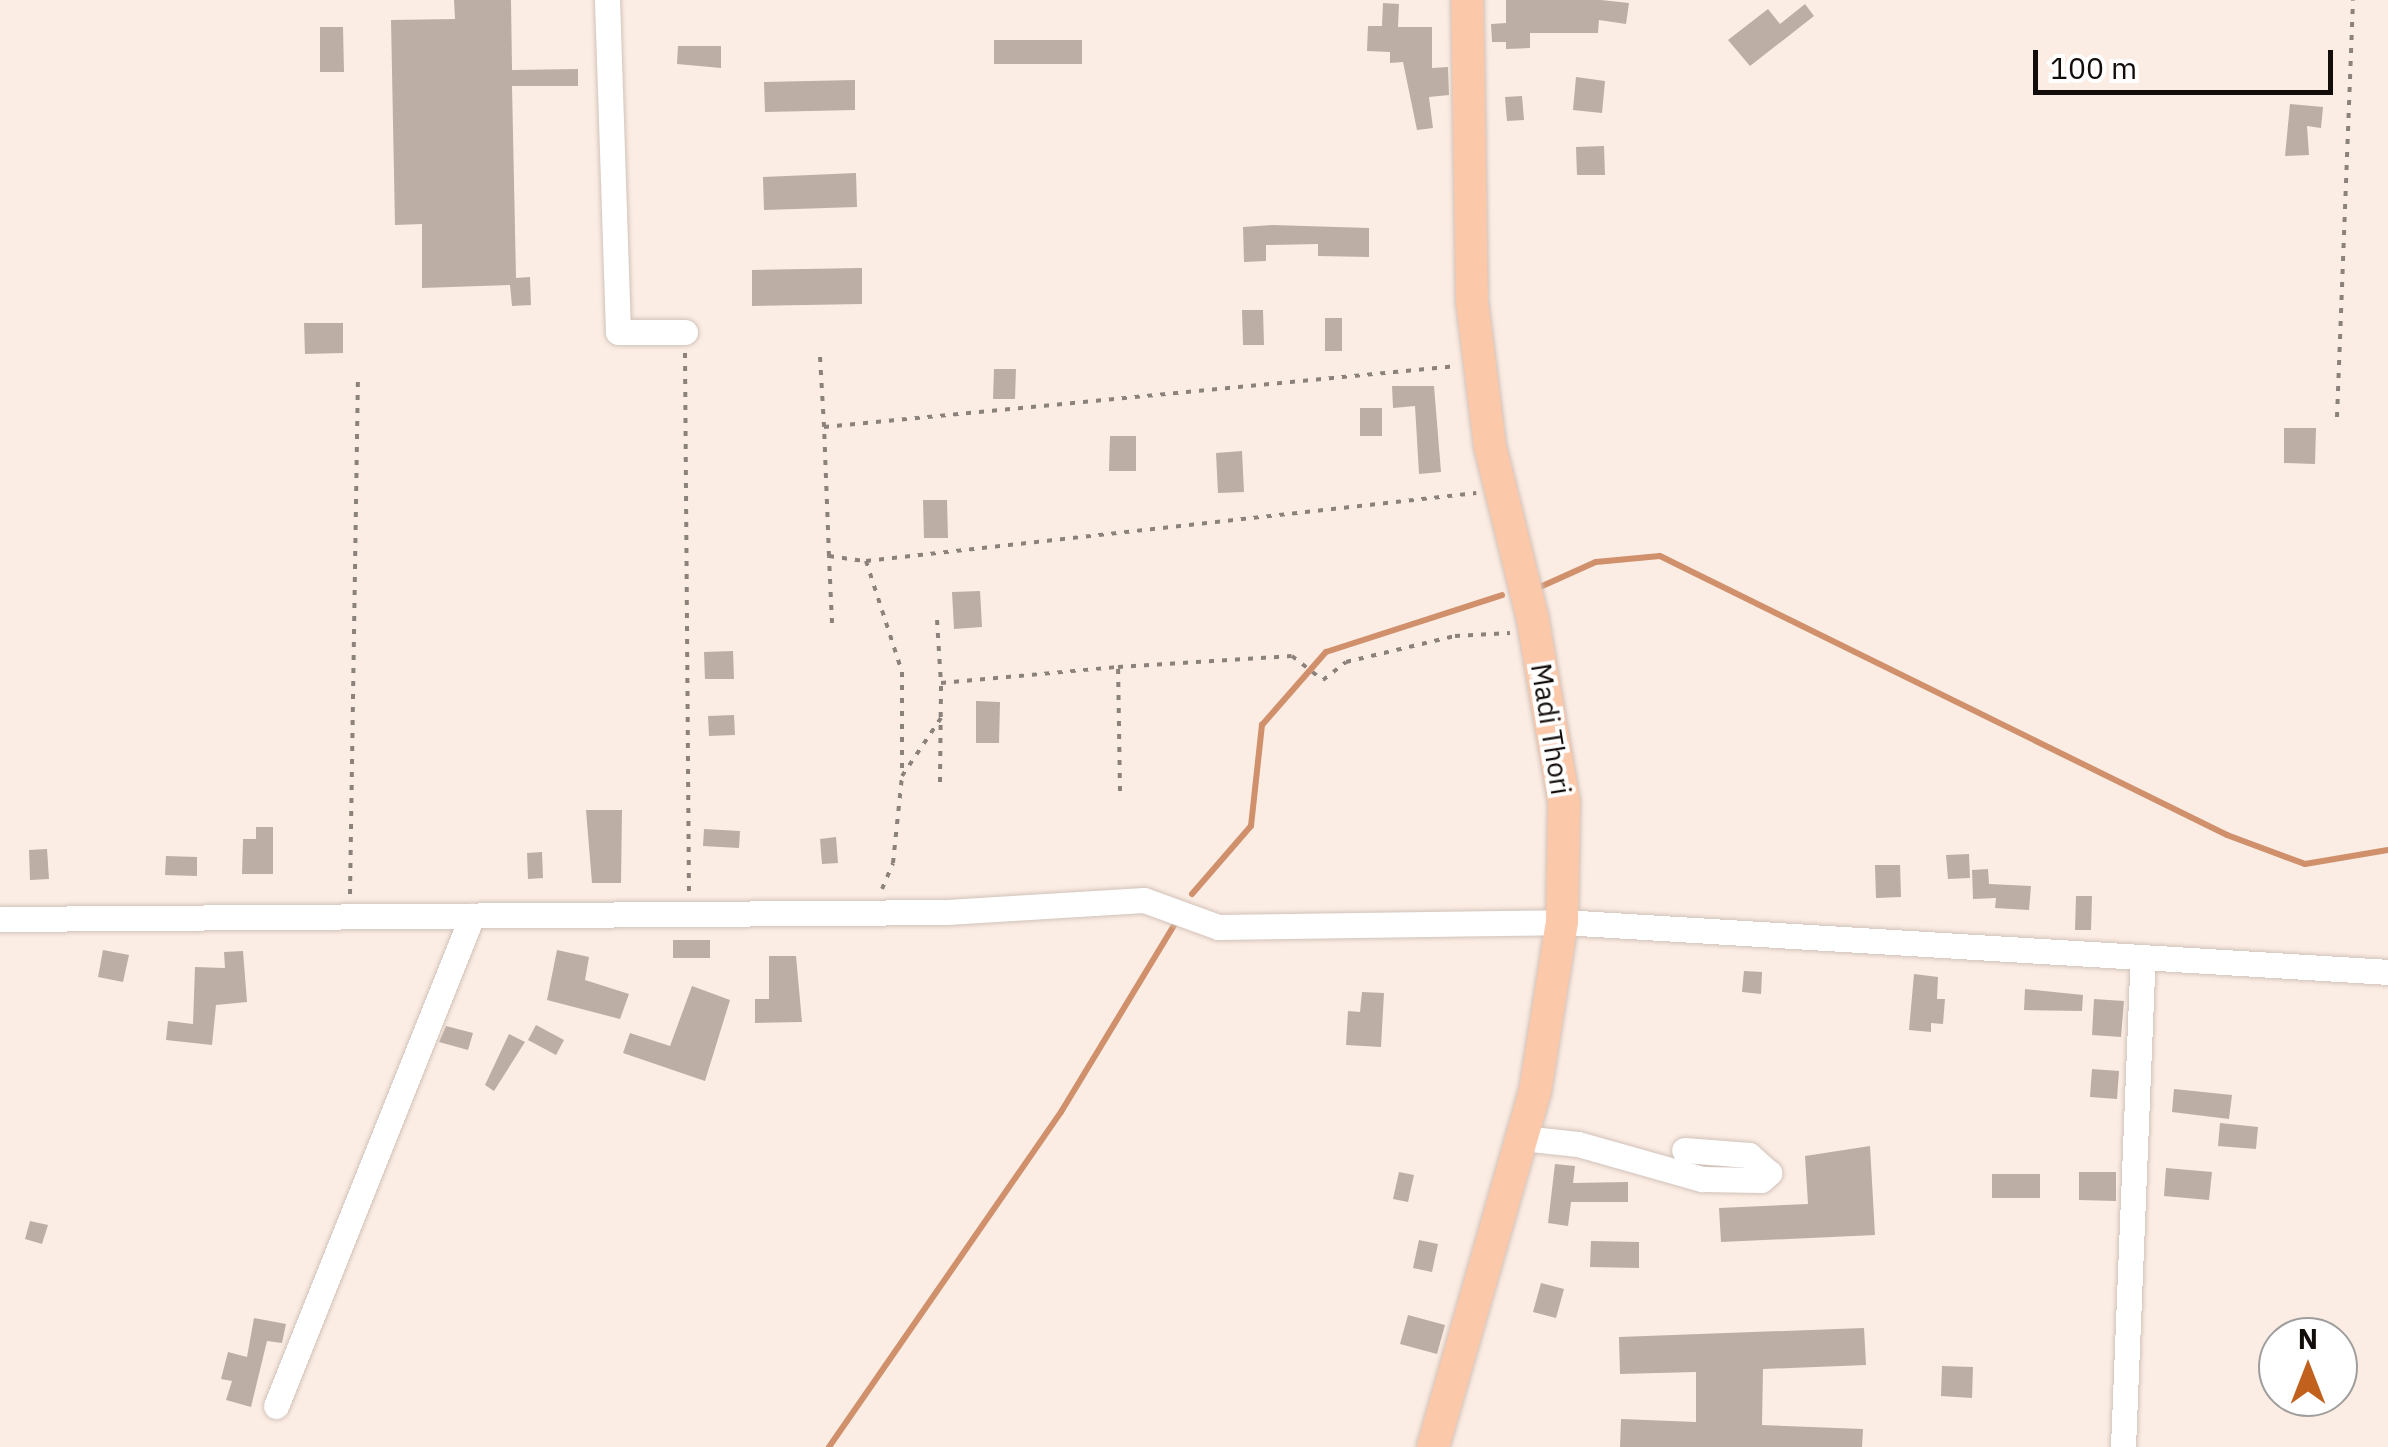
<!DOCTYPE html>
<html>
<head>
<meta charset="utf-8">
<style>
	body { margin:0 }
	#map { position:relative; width:2388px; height:1447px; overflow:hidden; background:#fcede4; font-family:"IBM Plex Sans",sans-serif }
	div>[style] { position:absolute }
	.stream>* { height:6px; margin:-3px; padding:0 3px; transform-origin:3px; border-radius:3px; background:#d0906b }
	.building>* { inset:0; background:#bcada5 }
	.path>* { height:4px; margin-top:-2px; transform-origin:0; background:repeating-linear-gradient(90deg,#8c827c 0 5px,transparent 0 13px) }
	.roads { filter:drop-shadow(0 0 2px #d1c2ba) drop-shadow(0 0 2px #d1c2ba) }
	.minor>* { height:25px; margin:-12.5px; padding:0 12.5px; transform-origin:12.5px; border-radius:12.5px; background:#fff }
	.major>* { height:32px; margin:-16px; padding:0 16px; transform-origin:16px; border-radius:16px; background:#fbc8aa }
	span { translate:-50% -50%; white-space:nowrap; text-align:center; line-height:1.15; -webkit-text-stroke:8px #fff; paint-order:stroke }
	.street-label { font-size:28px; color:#120d0a }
	.north { position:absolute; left:2258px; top:1317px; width:100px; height:100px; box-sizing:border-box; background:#fff; border:2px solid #a09e9d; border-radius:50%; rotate:0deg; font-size:28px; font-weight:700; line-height:40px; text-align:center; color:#120d0a }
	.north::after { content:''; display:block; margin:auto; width:35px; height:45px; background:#c1611d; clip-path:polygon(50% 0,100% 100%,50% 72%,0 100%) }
	.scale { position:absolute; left:2033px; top:50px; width:300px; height:45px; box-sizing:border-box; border:5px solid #120d0a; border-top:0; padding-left:12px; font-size:30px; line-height:35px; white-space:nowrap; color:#120d0a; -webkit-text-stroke:8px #fff; paint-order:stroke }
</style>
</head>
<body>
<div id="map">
	<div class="stream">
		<div style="left:1540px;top:587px;width:61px;rotate:-24.1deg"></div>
		<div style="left:1596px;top:562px;width:64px;rotate:-5.4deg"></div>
		<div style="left:1660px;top:556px;width:632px;rotate:26.2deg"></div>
		<div style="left:2227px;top:835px;width:83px;rotate:20.4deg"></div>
		<div style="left:2305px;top:864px;width:84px;rotate:-9.6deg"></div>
		<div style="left:1192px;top:894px;width:90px;rotate:-49.1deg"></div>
		<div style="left:1251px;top:826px;width:102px;rotate:-83.8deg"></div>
		<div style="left:1262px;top:725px;width:97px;rotate:-48.8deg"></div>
		<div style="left:1326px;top:652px;width:185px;rotate:-17.9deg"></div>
		<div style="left:829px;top:1447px;width:407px;rotate:-55.3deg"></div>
		<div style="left:1061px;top:1112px;width:220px;rotate:-58.8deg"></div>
	</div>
	<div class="building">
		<div style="clip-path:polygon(454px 0,511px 0,512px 70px,578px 69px,578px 86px,512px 86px,516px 278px,530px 277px,531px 305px,512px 306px,510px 285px,422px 288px,422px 224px,395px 225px,391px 20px,455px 19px)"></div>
		<div style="clip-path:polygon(1506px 0,1601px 0,1629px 3px,1626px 24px,1599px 20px,1598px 33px,1530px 33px,1530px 48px,1506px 49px,1506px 42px,1492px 42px,1491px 24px,1506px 23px)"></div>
		<div style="clip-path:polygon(1383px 3px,1399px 4px,1398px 27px,1432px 27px,1432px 68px,1448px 67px,1449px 95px,1429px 97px,1433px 128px,1417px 130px,1403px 62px,1390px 63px,1390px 52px,1367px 51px,1368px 26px,1382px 26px)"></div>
		<div style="clip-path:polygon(1805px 4px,1814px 16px,1750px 66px,1728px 40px,1768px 9px,1780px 24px)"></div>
		<div style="clip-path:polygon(320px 27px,343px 27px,344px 72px,320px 72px)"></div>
		<div style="clip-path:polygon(994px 40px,1082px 40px,1082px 64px,994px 64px)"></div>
		<div style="clip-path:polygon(678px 46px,721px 46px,721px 68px,677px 64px)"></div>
		<div style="clip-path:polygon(1576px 77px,1605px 81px,1602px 113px,1573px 110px)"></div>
		<div style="clip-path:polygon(855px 80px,855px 110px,765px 112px,764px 82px)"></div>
		<div style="clip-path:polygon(1522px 96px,1524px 120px,1507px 121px,1505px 97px)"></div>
		<div style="clip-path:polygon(2290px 104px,2323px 107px,2321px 128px,2307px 126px,2309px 155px,2285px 156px)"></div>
		<div style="clip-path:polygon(1604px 146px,1605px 175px,1577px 175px,1576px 147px)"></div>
		<div style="clip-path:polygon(856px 173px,857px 207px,764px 210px,763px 177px)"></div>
		<div style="clip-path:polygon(1273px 225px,1369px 228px,1369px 257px,1318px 256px,1318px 244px,1266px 245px,1266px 261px,1244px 262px,1243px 227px)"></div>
		<div style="clip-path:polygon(862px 268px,862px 304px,752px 306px,752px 270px)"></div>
		<div style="clip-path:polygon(1242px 310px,1263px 310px,1264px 345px,1243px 345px)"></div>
		<div style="clip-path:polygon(1325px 318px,1342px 318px,1342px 351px,1325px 351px)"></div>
		<div style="clip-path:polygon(304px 323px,343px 323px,343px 353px,305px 354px)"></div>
		<div style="clip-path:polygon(994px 369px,1016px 369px,1015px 399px,993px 399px)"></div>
		<div style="clip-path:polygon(1392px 386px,1434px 386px,1441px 472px,1419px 474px,1415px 406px,1393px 408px)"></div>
		<div style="clip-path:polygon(1360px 408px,1382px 408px,1382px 436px,1360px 436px)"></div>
		<div style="clip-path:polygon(2284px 428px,2316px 428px,2315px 464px,2284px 463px)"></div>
		<div style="clip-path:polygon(1110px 436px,1136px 436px,1136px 471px,1109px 471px)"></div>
		<div style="clip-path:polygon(1242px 451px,1244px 492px,1218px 493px,1216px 453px)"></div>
		<div style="clip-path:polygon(923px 500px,947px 500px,948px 538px,924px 538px)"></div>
		<div style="clip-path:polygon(980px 591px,982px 627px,954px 629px,952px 592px)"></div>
		<div style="clip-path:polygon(733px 651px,734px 679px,705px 679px,704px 652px)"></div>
		<div style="clip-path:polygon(976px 701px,1000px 702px,999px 743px,976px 743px)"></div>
		<div style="clip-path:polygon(734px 715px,735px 735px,709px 736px,708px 716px)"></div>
		<div style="clip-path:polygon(586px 810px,622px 810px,621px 883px,592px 883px)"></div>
		<div style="clip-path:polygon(256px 827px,273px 827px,273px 874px,242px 874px,243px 839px,256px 839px)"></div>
		<div style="clip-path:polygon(704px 829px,740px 831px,739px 848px,703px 846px)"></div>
		<div style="clip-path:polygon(836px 837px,838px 863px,822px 864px,820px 839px)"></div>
		<div style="clip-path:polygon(47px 849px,49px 879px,30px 880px,29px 850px)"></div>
		<div style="clip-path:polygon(542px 852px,543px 878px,528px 879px,527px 853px)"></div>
		<div style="clip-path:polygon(1969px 854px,1970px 878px,1948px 879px,1946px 855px)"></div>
		<div style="clip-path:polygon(166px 856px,197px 857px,197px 876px,165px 875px)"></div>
		<div style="clip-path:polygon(1875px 865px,1900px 865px,1901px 897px,1876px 898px)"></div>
		<div style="clip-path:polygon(1988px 869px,1989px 884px,2031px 886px,2029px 910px,1995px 908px,1996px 898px,1973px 899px,1972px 870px)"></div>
		<div style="clip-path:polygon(2076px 896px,2092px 896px,2091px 930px,2075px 930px)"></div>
		<div style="clip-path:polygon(673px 940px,710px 940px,710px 958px,673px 958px)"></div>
		<div style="clip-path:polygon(103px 950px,129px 955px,123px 982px,98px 977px)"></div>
		<div style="clip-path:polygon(557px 950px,589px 957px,585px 980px,629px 994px,620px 1019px,547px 1000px)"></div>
		<div style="clip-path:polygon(243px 951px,247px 1002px,216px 1005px,212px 1045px,166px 1040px,168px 1021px,193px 1024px,195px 967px,225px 968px,224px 952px)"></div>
		<div style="clip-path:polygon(769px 956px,796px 956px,802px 1022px,755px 1023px,755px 999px,769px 999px)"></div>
		<div style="clip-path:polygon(1744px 971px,1762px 972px,1761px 994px,1742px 992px)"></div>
		<div style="clip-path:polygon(1914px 974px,1938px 977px,1937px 999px,1945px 999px,1943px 1024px,1931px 1023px,1931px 1032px,1909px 1030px)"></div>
		<div style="clip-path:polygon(692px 986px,730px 1000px,705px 1081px,623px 1053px,630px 1033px,670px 1046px)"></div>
		<div style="clip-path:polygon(2025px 989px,2083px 995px,2082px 1011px,2024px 1010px)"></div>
		<div style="clip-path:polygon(1362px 992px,1384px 993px,1381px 1047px,1346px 1045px,1348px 1011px,1360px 1012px)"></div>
		<div style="clip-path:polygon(2094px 999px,2124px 1001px,2121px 1037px,2092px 1035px)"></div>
		<div style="clip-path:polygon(536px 1025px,564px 1040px,556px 1055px,528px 1040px)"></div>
		<div style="clip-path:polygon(446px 1026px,473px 1033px,468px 1050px,439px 1042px)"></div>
		<div style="clip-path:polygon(509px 1034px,525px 1042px,494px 1091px,485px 1085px)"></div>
		<div style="clip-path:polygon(2092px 1069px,2119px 1071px,2117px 1099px,2090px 1097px)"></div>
		<div style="clip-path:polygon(2174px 1089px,2232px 1095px,2229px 1119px,2172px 1112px)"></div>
		<div style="clip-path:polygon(2220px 1123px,2258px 1127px,2256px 1149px,2218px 1146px)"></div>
		<div style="clip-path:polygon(1870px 1146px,1875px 1235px,1721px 1242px,1719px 1208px,1808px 1204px,1805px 1156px)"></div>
		<div style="clip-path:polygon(1555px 1164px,1575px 1166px,1573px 1183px,1628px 1182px,1628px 1202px,1571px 1202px,1568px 1226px,1548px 1223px)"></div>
		<div style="clip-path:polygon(2166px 1168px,2212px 1172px,2209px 1200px,2164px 1196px)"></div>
		<div style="clip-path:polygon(1399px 1172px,1414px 1175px,1408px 1202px,1393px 1199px)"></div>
		<div style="clip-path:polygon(2079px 1172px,2116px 1172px,2116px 1201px,2079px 1200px)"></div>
		<div style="clip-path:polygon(1992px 1174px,2040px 1174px,2040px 1198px,1992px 1198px)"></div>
		<div style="clip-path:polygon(30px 1221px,48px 1225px,42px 1244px,25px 1239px)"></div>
		<div style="clip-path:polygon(1419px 1240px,1438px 1244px,1432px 1272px,1413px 1268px)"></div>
		<div style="clip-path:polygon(1591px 1241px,1639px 1242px,1639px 1268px,1590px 1267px)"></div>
		<div style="clip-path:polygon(1541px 1283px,1564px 1289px,1556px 1318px,1533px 1312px)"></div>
		<div style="clip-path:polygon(1408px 1315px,1445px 1325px,1437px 1354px,1400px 1344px)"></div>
		<div style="clip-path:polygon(254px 1318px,286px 1324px,282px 1343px,267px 1341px,251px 1407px,226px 1400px,232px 1381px,221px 1379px,228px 1352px,247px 1357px)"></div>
		<div style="clip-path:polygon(1864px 1328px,1866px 1365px,1763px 1369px,1762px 1425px,1863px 1429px,1862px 1447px,1620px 1447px,1621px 1419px,1696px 1422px,1696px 1372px,1620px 1374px,1619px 1337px)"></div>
		<div style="clip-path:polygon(1942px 1366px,1973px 1367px,1972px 1398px,1941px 1396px)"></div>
	</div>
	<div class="path">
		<div style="left:685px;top:353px;width:541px;rotate:89.58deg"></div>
		<div style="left:820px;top:357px;width:70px;rotate:86.7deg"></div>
		<div style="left:2337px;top:417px;width:417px;rotate:-87.8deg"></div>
		<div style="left:829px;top:556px;width:129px;rotate:-92.2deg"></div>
		<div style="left:824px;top:427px;width:636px;rotate:-5.5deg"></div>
		<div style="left:866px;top:561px;width:117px;rotate:72deg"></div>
		<div style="left:902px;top:672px;width:104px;rotate:90deg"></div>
		<div style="left:937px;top:620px;width:63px;rotate:86.4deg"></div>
		<div style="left:941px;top:683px;width:178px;rotate:-5.2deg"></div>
		<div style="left:832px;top:623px;width:67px;rotate:-92.6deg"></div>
		<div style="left:829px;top:556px;width:37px;rotate:8deg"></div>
		<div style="left:866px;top:561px;width:614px;rotate:-6.36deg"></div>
		<div style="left:940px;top:782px;width:99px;rotate:-89.4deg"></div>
		<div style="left:1120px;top:791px;width:124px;rotate:-90.9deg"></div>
		<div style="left:1118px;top:667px;width:174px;rotate:-3.6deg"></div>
		<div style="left:1292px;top:656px;width:39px;rotate:38deg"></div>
		<div style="left:1323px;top:680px;width:29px;rotate:-38deg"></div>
		<div style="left:1346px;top:662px;width:112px;rotate:-13.4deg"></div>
		<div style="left:1455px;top:636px;width:55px;rotate:-3.1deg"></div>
		<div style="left:882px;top:889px;width:28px;rotate:-67deg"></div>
		<div style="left:893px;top:863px;width:87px;rotate:-84.1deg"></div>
		<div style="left:902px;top:776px;width:70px;rotate:-56.1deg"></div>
		<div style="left:350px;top:894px;width:520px;rotate:-89.12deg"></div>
	</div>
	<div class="roads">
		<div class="minor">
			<div style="left:607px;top:0;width:332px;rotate:88.1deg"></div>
			<div style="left:618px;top:332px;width:67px"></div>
			<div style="left:0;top:919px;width:947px;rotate:-0.42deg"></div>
			<div style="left:947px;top:912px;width:197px;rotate:-3.5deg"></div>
			<div style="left:1144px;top:900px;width:79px;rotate:20deg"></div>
			<div style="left:1218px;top:927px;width:344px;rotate:-0.8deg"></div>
			<div style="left:1562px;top:922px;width:828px;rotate:3.46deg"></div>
			<div style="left:1522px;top:1138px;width:56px;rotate:6.1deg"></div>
			<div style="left:1578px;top:1144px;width:129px;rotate:15.8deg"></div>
			<div style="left:1702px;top:1179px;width:59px;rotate:1deg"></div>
			<div style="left:1761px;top:1180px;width:11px;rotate:-41deg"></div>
			<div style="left:1769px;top:1173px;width:27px;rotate:-138deg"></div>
			<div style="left:1749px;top:1155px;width:65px;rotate:-175.6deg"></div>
			<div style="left:276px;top:1406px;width:528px;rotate:-68.2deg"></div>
			<div style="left:2123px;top:1447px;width:489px;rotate:-87.7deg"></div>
		</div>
		<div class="major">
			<div style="left:1433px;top:1447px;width:369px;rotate:-74deg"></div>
			<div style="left:1535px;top:1092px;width:172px;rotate:-81deg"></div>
			<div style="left:1562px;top:922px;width:120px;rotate:-89deg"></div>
			<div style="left:1564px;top:802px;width:185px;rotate:-99.7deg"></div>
			<div style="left:1533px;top:620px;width:179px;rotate:-103.9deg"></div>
			<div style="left:1490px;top:446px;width:145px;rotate:-97.1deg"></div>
			<div style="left:1472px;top:302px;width:302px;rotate:-90.9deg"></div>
		</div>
	</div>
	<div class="street-label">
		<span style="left:1551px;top:729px;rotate:81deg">Madi Thori</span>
	</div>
	<div class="north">N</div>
	<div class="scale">100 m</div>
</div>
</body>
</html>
